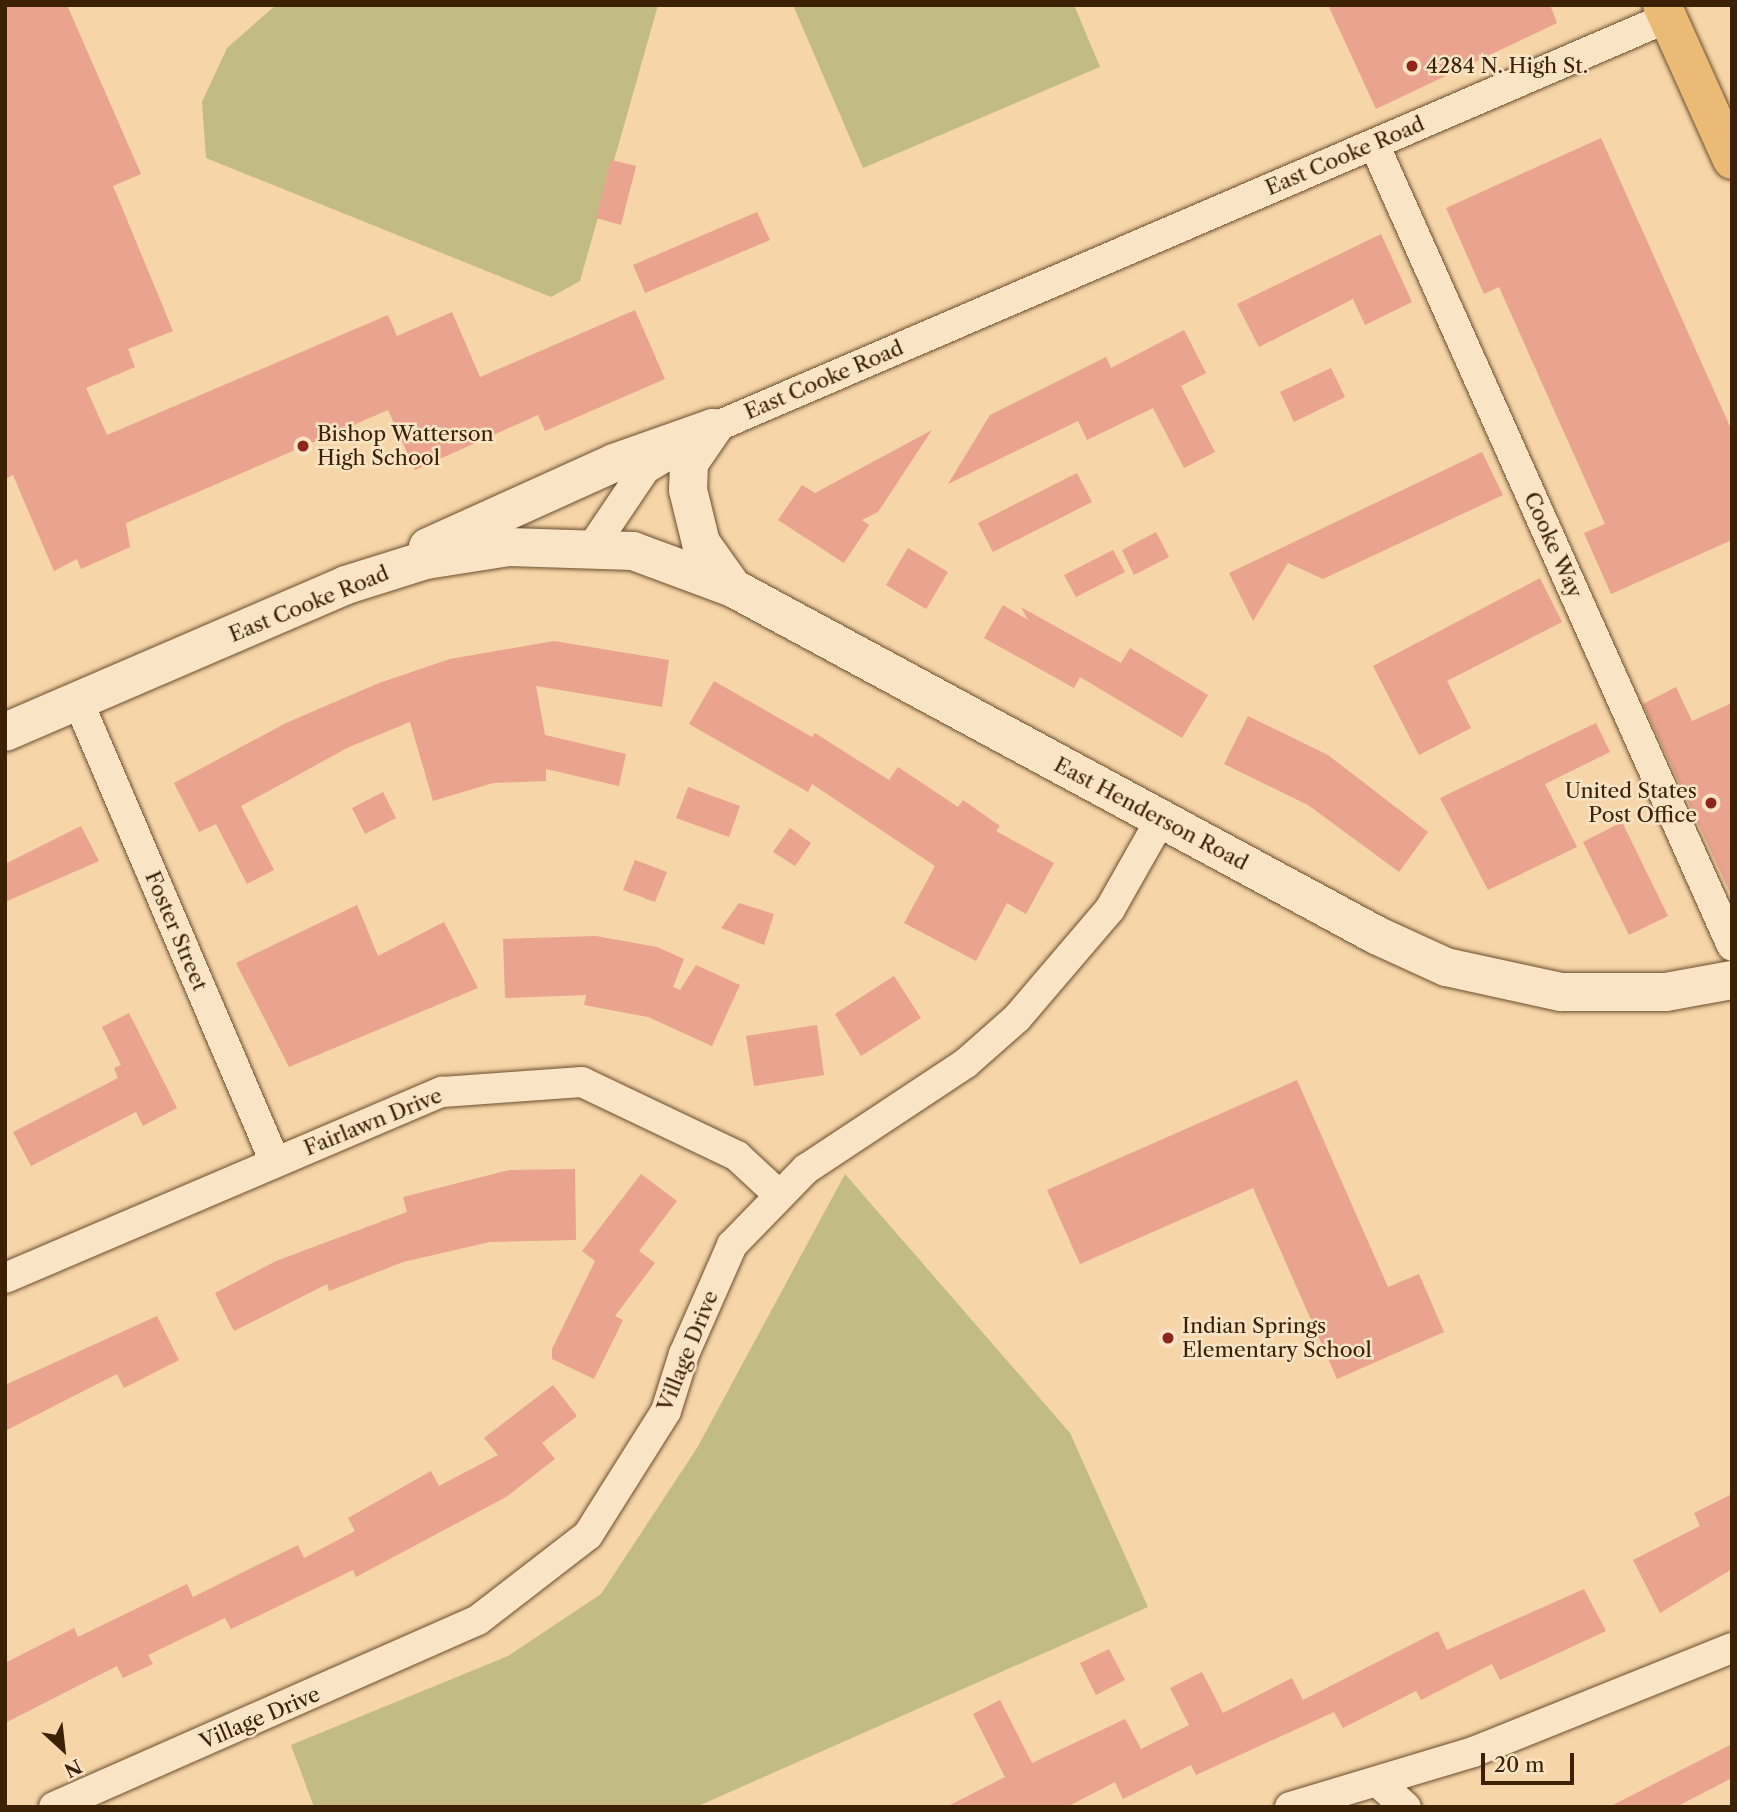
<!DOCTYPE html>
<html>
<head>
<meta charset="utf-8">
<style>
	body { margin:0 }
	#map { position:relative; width:1737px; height:1812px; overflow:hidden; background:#f6d5a8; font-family:"Libre Caslon Text",serif }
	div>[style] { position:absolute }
	.green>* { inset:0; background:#c2bc83 }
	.building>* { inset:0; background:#e9a38e }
	.roads { filter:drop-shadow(0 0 2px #6b4e2d) drop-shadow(0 0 2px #6b4e2d) }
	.minor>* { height:30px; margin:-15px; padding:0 15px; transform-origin:15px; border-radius:15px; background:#f9e4c6 }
	.secondary>* { height:38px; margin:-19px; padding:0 19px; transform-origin:19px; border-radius:19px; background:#f9e4c6 }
	.primary>* { height:38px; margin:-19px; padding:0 19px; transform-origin:19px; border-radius:19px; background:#ebba74 }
	.dots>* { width:19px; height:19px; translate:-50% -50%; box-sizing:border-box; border:4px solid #f9e4c6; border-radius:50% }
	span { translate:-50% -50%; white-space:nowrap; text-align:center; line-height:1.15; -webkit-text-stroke:5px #f9e4c6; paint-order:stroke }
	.poi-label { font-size:21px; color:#3d2104 }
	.left { translate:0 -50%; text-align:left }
	.right { translate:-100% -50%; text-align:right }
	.street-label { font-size:21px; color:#3d2104 }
	.frame { position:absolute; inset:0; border:7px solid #3d2104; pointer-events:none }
	.north { position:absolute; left:28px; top:1714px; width:70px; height:70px; -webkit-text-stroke:5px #f9e4c6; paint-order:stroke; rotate:153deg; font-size:19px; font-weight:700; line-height:28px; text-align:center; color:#3d2104 }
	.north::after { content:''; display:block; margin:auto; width:24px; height:32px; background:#3d2104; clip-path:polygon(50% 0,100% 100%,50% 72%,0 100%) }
	.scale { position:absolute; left:1481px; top:1753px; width:93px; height:32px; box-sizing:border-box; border:4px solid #3d2104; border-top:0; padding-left:9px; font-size:21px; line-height:24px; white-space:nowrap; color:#3d2104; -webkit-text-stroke:5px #f9e4c6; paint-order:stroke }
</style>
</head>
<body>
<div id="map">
	<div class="green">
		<div style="clip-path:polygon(276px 5px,658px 5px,580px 281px,551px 297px,206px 158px,202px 102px,227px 48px)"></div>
		<div style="clip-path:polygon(793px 5px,1074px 5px,1100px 67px,863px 168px)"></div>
		<div style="clip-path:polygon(845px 1174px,1070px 1433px,1148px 1607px,696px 1807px,314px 1807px,291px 1745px,508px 1656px,601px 1594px,697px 1448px)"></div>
	</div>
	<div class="building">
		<div style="clip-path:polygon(5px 5px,67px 5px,141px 174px,113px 186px,173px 331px,128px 349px,135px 367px,86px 388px,107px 435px,388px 315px,397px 336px,452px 312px,480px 377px,635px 310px,665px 379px,545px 431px,538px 415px,415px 470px,388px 410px,126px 523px,130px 547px,81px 569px,77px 559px,54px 571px,13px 475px,5px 479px)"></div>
		<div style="clip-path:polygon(1328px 5px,1550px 5px,1557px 23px,1376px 109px)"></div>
		<div style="clip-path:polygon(1601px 138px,1732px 431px,1732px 540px,1611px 594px,1584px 533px,1605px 524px,1499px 287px,1484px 294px,1446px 208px)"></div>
		<div style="clip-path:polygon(611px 160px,636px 166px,621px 225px,596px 218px)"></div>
		<div style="clip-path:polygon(757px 212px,770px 240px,645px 293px,633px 265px)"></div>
		<div style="clip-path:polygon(1381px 234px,1412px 302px,1365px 325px,1353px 299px,1259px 347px,1237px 304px)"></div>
		<div style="clip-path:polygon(1184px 330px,1206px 373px,1181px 386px,1215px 452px,1184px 468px,1153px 408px,1087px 440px,1078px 421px,948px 484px,990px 415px,1106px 357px,1111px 368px)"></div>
		<div style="clip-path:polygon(1331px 368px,1345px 397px,1294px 422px,1280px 392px)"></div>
		<div style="clip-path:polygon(932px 430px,878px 512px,862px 520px,869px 525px,844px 563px,778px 520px,802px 485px,815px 493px)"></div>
		<div style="clip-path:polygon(1482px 452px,1503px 495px,1323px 579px,1288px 563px,1253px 621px,1229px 573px)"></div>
		<div style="clip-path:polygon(1077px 473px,1092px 502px,993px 552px,978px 523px)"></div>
		<div style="clip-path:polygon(1156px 532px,1169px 557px,1134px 575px,1122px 550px)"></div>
		<div style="clip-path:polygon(908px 548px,948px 572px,926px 609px,886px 585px)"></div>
		<div style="clip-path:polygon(1113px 550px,1125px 572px,1076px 597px,1064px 575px)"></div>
		<div style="clip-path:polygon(1540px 578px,1562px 622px,1447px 681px,1471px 728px,1419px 755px,1373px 666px)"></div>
		<div style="clip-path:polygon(1003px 605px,1028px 620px,1021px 607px,1121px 663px,1130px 648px,1208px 695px,1182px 738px,1080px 677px,1074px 688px,984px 638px)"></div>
		<div style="clip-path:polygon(554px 641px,669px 660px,662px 707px,536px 686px,545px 735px,626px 754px,619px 786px,546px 769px,546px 781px,493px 783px,433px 801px,410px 722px,349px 747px,241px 806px,274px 870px,247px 884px,216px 824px,199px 832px,174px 783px,286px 723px,379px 683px,450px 659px)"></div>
		<div style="clip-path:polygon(714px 681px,812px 737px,815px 733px,889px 780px,898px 767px,958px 807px,963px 800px,1000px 826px,996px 831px,1054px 863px,1026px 914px,1007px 903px,976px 961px,904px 923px,935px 866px,812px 784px,808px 792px,689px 724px)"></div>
		<div style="clip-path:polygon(1676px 687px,1692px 721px,1732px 703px,1732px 897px,1643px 704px)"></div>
		<div style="clip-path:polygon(1248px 716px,1328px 755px,1428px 832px,1399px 872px,1308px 805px,1224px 764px)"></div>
		<div style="clip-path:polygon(1596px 723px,1610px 752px,1545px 784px,1577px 847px,1488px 890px,1440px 798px)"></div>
		<div style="clip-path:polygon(688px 787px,740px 806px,729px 837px,676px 818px)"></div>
		<div style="clip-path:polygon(383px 792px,396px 818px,365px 834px,352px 808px)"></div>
		<div style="clip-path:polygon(1622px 822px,1668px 916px,1629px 935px,1583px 842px)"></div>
		<div style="clip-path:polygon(81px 826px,99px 861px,5px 902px,5px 864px)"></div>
		<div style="clip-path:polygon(790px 828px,811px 843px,795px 866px,773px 852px)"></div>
		<div style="clip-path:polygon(635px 860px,667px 872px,655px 902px,623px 890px)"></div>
		<div style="clip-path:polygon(739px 903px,774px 914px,764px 945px,721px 928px)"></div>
		<div style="clip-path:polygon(357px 905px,378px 956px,444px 922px,478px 988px,289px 1067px,236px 963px)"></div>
		<div style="clip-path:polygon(596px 936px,657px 947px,684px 959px,673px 987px,680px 990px,696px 965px,740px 985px,712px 1046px,648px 1017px,584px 1005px,586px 995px,505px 998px,503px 939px)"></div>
		<div style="clip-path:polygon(894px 976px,921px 1018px,861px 1056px,835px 1014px)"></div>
		<div style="clip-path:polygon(129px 1013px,177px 1108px,143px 1126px,136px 1112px,31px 1166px,13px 1132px,118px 1078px,114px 1068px,121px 1065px,102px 1027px)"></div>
		<div style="clip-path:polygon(817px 1025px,824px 1075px,754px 1086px,746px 1036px)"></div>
		<div style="clip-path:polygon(1297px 1080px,1388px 1287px,1419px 1274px,1444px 1332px,1337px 1379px,1253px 1188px,1080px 1264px,1047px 1190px)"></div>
		<div style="clip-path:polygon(575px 1169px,576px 1240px,490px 1242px,403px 1262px,329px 1291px,327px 1284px,234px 1331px,215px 1293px,276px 1261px,407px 1212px,403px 1197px,509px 1170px)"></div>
		<div style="clip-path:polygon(641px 1174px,677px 1201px,639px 1251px,655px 1263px,615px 1316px,623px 1320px,594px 1379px,552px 1359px,552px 1349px,595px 1261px,582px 1251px)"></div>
		<div style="clip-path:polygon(157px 1316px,179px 1360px,124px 1388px,117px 1374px,5px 1431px,5px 1385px)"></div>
		<div style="clip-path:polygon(553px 1385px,577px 1416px,542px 1443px,555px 1459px,506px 1497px,356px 1577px,353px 1570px,231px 1629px,225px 1618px,148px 1655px,153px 1664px,123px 1678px,117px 1666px,5px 1723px,5px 1663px,74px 1628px,78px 1637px,187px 1584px,193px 1597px,298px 1545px,304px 1558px,355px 1531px,348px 1518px,431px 1471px,439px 1486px,498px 1455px,484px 1438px)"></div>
		<div style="clip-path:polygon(1732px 1494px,1732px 1569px,1660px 1613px,1633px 1560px,1700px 1526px,1694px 1513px)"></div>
		<div style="clip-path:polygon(1584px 1589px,1606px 1631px,1500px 1680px,1492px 1664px,1421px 1700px,1416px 1691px,1343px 1728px,1334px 1712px,1196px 1775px,1191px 1765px,1123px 1799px,1115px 1782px,1067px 1807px,946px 1807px,1005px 1777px,973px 1714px,1000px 1700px,1032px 1763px,1125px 1719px,1141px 1749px,1189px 1725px,1170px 1688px,1202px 1672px,1223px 1713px,1292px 1678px,1303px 1700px,1438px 1631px,1447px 1650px)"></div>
		<div style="clip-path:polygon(1109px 1649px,1125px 1680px,1096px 1695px,1080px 1663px)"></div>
		<div style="clip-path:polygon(1732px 1744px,1732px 1778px,1676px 1807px,1609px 1807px)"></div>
	</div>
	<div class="roads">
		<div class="minor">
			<div style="left:1374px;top:144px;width:878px;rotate:65.94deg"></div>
			<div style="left:593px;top:546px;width:93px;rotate:-56deg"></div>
			<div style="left:645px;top:469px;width:79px;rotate:-31.1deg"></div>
			<div style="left:713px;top:428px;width:1038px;rotate:-23.26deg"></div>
			<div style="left:78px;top:701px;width:501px;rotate:66.86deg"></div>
			<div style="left:5px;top:1278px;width:475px;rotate:-23.1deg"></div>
			<div style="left:442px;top:1092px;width:140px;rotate:-4.1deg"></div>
			<div style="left:582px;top:1082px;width:172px;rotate:25.5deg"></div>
			<div style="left:737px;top:1156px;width:54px;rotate:42.8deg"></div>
			<div style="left:1379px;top:1783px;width:36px;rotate:42deg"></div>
			<div style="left:54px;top:1807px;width:463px;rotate:-23.8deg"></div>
			<div style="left:478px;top:1620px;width:139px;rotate:-37.7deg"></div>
			<div style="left:588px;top:1535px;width:146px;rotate:-57.8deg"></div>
			<div style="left:666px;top:1411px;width:60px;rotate:-72.5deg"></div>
			<div style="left:684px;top:1354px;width:119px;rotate:-66.2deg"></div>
			<div style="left:732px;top:1245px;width:106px;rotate:-45.8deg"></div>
			<div style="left:806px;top:1169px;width:192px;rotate:-33.5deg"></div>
			<div style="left:966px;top:1063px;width:68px;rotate:-41.4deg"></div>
			<div style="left:1017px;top:1018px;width:143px;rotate:-49.5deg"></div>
			<div style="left:1110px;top:909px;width:103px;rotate:-60.5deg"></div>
			<div style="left:1290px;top:1807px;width:191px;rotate:-16.7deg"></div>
			<div style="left:1473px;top:1752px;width:279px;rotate:-21.9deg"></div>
		</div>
		<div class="secondary">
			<div style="left:713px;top:428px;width:42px;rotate:124.4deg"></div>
			<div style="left:689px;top:463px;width:27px;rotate:92deg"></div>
			<div style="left:688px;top:490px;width:55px;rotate:76.2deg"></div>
			<div style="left:701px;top:543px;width:55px;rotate:54.6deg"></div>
			<div style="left:428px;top:547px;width:204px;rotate:-24.3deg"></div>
			<div style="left:614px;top:463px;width:105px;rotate:-19.5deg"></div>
			<div style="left:5px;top:732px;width:371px;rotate:-23.3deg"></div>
			<div style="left:346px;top:585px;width:84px;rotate:-17.4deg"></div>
			<div style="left:426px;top:560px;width:84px;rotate:-8.9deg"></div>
			<div style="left:509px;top:547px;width:124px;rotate:1.8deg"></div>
			<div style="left:633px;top:551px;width:107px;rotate:20.3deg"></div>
			<div style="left:733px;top:588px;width:731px;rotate:28.35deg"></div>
			<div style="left:1376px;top:935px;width:77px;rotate:24.6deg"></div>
			<div style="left:1446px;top:967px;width:118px;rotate:12.3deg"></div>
			<div style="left:1561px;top:992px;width:105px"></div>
			<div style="left:1666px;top:992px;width:67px;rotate:-10.3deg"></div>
		</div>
		<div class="primary">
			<div style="left:1662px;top:5px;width:170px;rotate:65.7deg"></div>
		</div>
	</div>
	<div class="dots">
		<div style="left:1412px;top:66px;background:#8f2418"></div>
		<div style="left:303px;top:446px;background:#8f2418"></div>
		<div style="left:1711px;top:803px;background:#8f2418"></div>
		<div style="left:1168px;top:1338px;background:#8f2418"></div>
	</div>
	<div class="poi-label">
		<span class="left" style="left:1426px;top:66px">4284 N. High St.</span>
		<span class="left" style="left:317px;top:446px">Bishop Watterson<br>High School</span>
		<span class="right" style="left:1697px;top:803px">United States<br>Post Office</span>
		<span class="left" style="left:1182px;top:1338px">Indian Springs<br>Elementary School</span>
	</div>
	<div class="street-label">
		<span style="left:1345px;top:156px;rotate:-23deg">East Cooke Road</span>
		<span style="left:824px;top:380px;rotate:-23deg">East Cooke Road</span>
		<span style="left:1553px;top:545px;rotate:66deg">Cooke Way</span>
		<span style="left:309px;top:604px;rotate:-22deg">East Cooke Road</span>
		<span style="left:1151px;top:814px;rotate:28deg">East Henderson Road</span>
		<span style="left:176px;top:931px;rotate:67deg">Foster Street</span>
		<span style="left:373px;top:1122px;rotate:-22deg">Fairlawn Drive</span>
		<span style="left:688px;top:1351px;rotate:-68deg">Village Drive</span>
		<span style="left:260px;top:1718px;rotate:-23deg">Village Drive</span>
	</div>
	<div class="frame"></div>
	<div class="north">N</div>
	<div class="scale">20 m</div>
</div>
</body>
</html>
